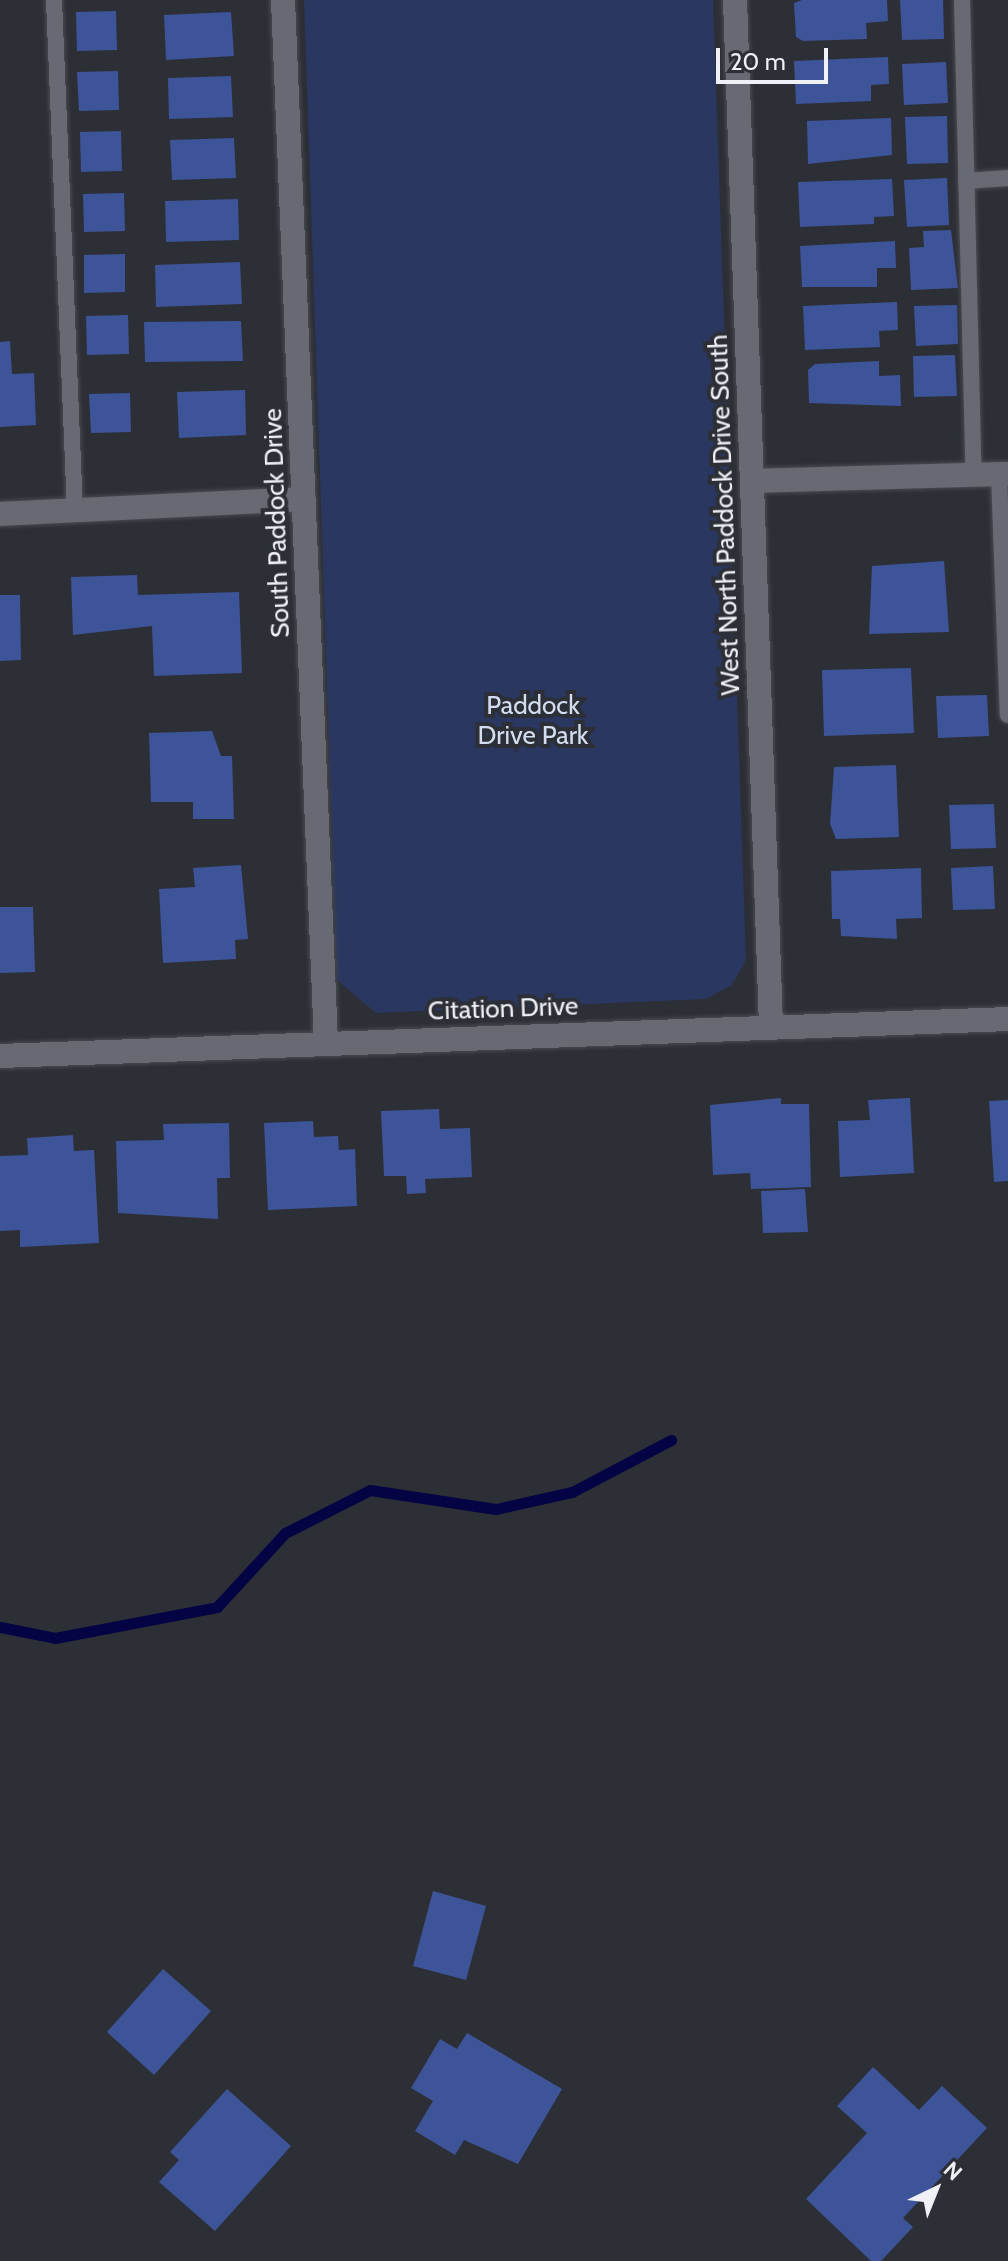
<!DOCTYPE html>
<html>
<head>
<meta charset="utf-8">
<style>
	body { margin:0 }
	#map { position:relative; width:1008px; height:2261px; overflow:hidden; background:#2c2f36; font-family:Cabin,sans-serif }
	div>[style] { position:absolute }
	.green>* { inset:0; background:#2a3760 }
	.stream>* { height:11px; margin:-5.5px; padding:0 5.5px; transform-origin:5.5px; border-radius:5.5px; background:#040344 }
	.building>* { inset:0; background:#3e5499 }
	.roads { filter:drop-shadow(0 0 2px #494b51) drop-shadow(0 0 2px #494b51) }
	.service>* { height:16px; margin:-8px; padding:0 8px; transform-origin:8px; border-radius:8px; background:#676a72 }
	.minor>* { height:24px; margin:-12px; padding:0 12px; transform-origin:12px; border-radius:12px; background:#676a72 }
	span { translate:-50% -50%; white-space:nowrap; text-align:center; line-height:1.15; -webkit-text-stroke:8px #2c2f36; paint-order:stroke }
	.street-label { font-size:26px; color:#eff1f6 }
	.park-label { font-size:26px; color:#d3dcf0 }
	.north { position:absolute; left:896px; top:2149px; width:80px; height:80px; -webkit-text-stroke:6px #2c2f36; paint-order:stroke; rotate:43deg; font-size:22px; font-weight:700; line-height:32px; text-align:center; color:#eff1f6 }
	.north::after { content:''; display:block; margin:auto; width:28px; height:36px; background:#eff1f6; clip-path:polygon(50% 0,100% 100%,50% 72%,0 100%) }
	.scale { position:absolute; left:716px; top:48px; width:112px; height:36px; box-sizing:border-box; border:4px solid #eff1f6; border-top:0; padding-left:10px; font-size:24px; line-height:28px; white-space:nowrap; color:#eff1f6; -webkit-text-stroke:6px #2c2f36; paint-order:stroke }
</style>
</head>
<body>
<div id="map">
	<div class="green">
		<div style="clip-path:polygon(304px 0,713px 0,746px 960px,732px 985px,706px 999px,376px 1013px,337px 980px)"></div>
	</div>
	<div class="stream">
		<div style="left:0;top:1627px;width:56px;rotate:11.3deg"></div>
		<div style="left:55px;top:1638px;width:165px;rotate:-10.8deg"></div>
		<div style="left:217px;top:1607px;width:100px;rotate:-47.4deg"></div>
		<div style="left:285px;top:1533px;width:95px;rotate:-26.8deg"></div>
		<div style="left:370px;top:1490px;width:127px;rotate:8.6deg"></div>
		<div style="left:496px;top:1509px;width:78px;rotate:-12.6deg"></div>
		<div style="left:572px;top:1492px;width:112px;rotate:-27.7deg"></div>
	</div>
	<div class="building">
		<div style="clip-path:polygon(802px 0,887px 0,888px 21px,866px 23px,867px 39px,803px 41px,796px 37px,794px 3px)"></div>
		<div style="clip-path:polygon(900px 0,943px 0,944px 39px,902px 40px)"></div>
		<div style="clip-path:polygon(116px 11px,117px 50px,77px 51px,76px 12px)"></div>
		<div style="clip-path:polygon(231px 12px,234px 56px,166px 60px,164px 15px)"></div>
		<div style="clip-path:polygon(888px 57px,889px 84px,871px 85px,871px 101px,796px 104px,794px 61px)"></div>
		<div style="clip-path:polygon(946px 62px,948px 103px,904px 105px,902px 64px)"></div>
		<div style="clip-path:polygon(118px 71px,119px 110px,79px 111px,77px 72px)"></div>
		<div style="clip-path:polygon(231px 76px,233px 117px,169px 119px,168px 78px)"></div>
		<div style="clip-path:polygon(947px 116px,948px 163px,907px 164px,905px 117px)"></div>
		<div style="clip-path:polygon(891px 118px,892px 155px,808px 164px,807px 121px)"></div>
		<div style="clip-path:polygon(121px 131px,122px 171px,81px 172px,80px 132px)"></div>
		<div style="clip-path:polygon(234px 138px,236px 178px,172px 180px,170px 140px)"></div>
		<div style="clip-path:polygon(947px 178px,949px 225px,907px 227px,904px 180px)"></div>
		<div style="clip-path:polygon(892px 179px,894px 216px,874px 217px,874px 224px,800px 227px,798px 182px)"></div>
		<div style="clip-path:polygon(124px 193px,125px 231px,84px 232px,83px 194px)"></div>
		<div style="clip-path:polygon(238px 199px,239px 240px,166px 242px,165px 201px)"></div>
		<div style="clip-path:polygon(951px 230px,958px 288px,911px 290px,909px 248px,924px 247px,923px 231px)"></div>
		<div style="clip-path:polygon(895px 241px,896px 268px,877px 268px,877px 287px,802px 287px,800px 246px)"></div>
		<div style="clip-path:polygon(125px 254px,125px 292px,84px 293px,84px 255px)"></div>
		<div style="clip-path:polygon(240px 262px,242px 304px,156px 307px,155px 265px)"></div>
		<div style="clip-path:polygon(897px 302px,898px 330px,879px 331px,880px 347px,805px 350px,803px 306px)"></div>
		<div style="clip-path:polygon(957px 305px,958px 344px,916px 346px,914px 306px)"></div>
		<div style="clip-path:polygon(128px 315px,129px 354px,87px 355px,86px 316px)"></div>
		<div style="clip-path:polygon(241px 321px,243px 361px,145px 362px,144px 322px)"></div>
		<div style="clip-path:polygon(10px 341px,12px 374px,34px 373px,36px 425px,0 427px,0 342px)"></div>
		<div style="clip-path:polygon(955px 355px,957px 396px,914px 397px,913px 356px)"></div>
		<div style="clip-path:polygon(879px 361px,879px 376px,900px 375px,901px 406px,809px 403px,808px 370px,815px 364px)"></div>
		<div style="clip-path:polygon(245px 390px,246px 435px,179px 438px,177px 392px)"></div>
		<div style="clip-path:polygon(130px 393px,131px 432px,91px 433px,89px 394px)"></div>
		<div style="clip-path:polygon(944px 561px,949px 632px,869px 634px,872px 566px)"></div>
		<div style="clip-path:polygon(137px 575px,138px 595px,239px 592px,242px 673px,154px 676px,152px 626px,73px 635px,71px 577px)"></div>
		<div style="clip-path:polygon(0 595px,20px 595px,21px 660px,0 661px)"></div>
		<div style="clip-path:polygon(911px 668px,914px 733px,824px 736px,822px 670px)"></div>
		<div style="clip-path:polygon(987px 695px,989px 736px,938px 738px,936px 696px)"></div>
		<div style="clip-path:polygon(212px 731px,221px 756px,232px 756px,234px 819px,193px 819px,193px 802px,151px 802px,149px 733px)"></div>
		<div style="clip-path:polygon(896px 765px,899px 837px,836px 839px,830px 824px,834px 767px)"></div>
		<div style="clip-path:polygon(994px 804px,996px 848px,951px 849px,949px 805px)"></div>
		<div style="clip-path:polygon(241px 865px,248px 939px,235px 940px,236px 959px,163px 963px,159px 889px,195px 887px,193px 868px)"></div>
		<div style="clip-path:polygon(993px 866px,995px 909px,953px 910px,951px 868px)"></div>
		<div style="clip-path:polygon(921px 868px,922px 918px,896px 919px,897px 939px,841px 936px,840px 919px,832px 919px,831px 871px)"></div>
		<div style="clip-path:polygon(0 907px,33px 907px,35px 972px,0 973px)"></div>
		<div style="clip-path:polygon(781px 1098px,781px 1104px,809px 1104px,811px 1187px,751px 1189px,750px 1173px,713px 1175px,710px 1105px)"></div>
		<div style="clip-path:polygon(910px 1098px,914px 1173px,840px 1177px,838px 1121px,870px 1120px,868px 1100px)"></div>
		<div style="clip-path:polygon(1008px 1100px,1008px 1181px,994px 1182px,989px 1101px)"></div>
		<div style="clip-path:polygon(439px 1109px,440px 1129px,470px 1128px,472px 1177px,425px 1179px,426px 1193px,407px 1194px,406px 1176px,384px 1176px,381px 1111px)"></div>
		<div style="clip-path:polygon(313px 1121px,314px 1137px,338px 1136px,339px 1150px,355px 1149px,357px 1206px,268px 1210px,264px 1123px)"></div>
		<div style="clip-path:polygon(229px 1123px,230px 1178px,217px 1178px,218px 1219px,118px 1213px,116px 1141px,164px 1140px,163px 1124px)"></div>
		<div style="clip-path:polygon(73px 1135px,74px 1151px,94px 1150px,99px 1243px,20px 1247px,20px 1230px,0 1231px,0 1156px,28px 1155px,27px 1138px)"></div>
		<div style="clip-path:polygon(805px 1189px,808px 1232px,763px 1233px,761px 1191px)"></div>
		<div style="clip-path:polygon(433px 1891px,486px 1906px,466px 1980px,413px 1966px)"></div>
		<div style="clip-path:polygon(163px 1969px,211px 2011px,154px 2075px,107px 2032px)"></div>
		<div style="clip-path:polygon(467px 2033px,562px 2089px,518px 2164px,464px 2140px,455px 2155px,415px 2131px,433px 2101px,411px 2088px,440px 2039px,457px 2049px)"></div>
		<div style="clip-path:polygon(873px 2067px,919px 2110px,942px 2086px,987px 2128px,903px 2218px,913px 2227px,881px 2261px,871px 2261px,806px 2199px,867px 2133px,837px 2106px)"></div>
		<div style="clip-path:polygon(227px 2089px,291px 2146px,215px 2231px,159px 2182px,179px 2160px,170px 2152px)"></div>
	</div>
	<div class="roads">
		<div class="service">
			<div style="left:54px;top:0;width:511px;rotate:87.65deg"></div>
			<div style="left:962px;top:0;width:475px;rotate:88.6deg"></div>
			<div style="left:966px;top:181px;width:42px;rotate:-4.1deg"></div>
			<div style="left:999px;top:475px;width:240px;rotate:87.9deg"></div>
		</div>
		<div class="minor">
			<div style="left:283px;top:0;width:1045px;rotate:87.64deg"></div>
			<div style="left:735px;top:0;width:1029px;rotate:87.99deg"></div>
			<div style="left:752px;top:481px;width:256px;rotate:-1.6deg"></div>
			<div style="left:0;top:514px;width:304px;rotate:-2.8deg"></div>
			<div style="left:0;top:1056px;width:1009px;rotate:-2.1deg"></div>
		</div>
	</div>
	<div class="street-label">
		<span style="left:725px;top:515px;rotate:-92deg">West North Paddock Drive South</span>
		<span style="left:277px;top:523px;rotate:-92deg">South Paddock Drive</span>
		<span style="left:503px;top:1009px;rotate:-2deg">Citation Drive</span>
	</div>
	<div class="park-label">
		<span style="left:533px;top:721px">Paddock<br>Drive Park</span>
	</div>
	<div class="north">N</div>
	<div class="scale">20 m</div>
</div>
</body>
</html>
